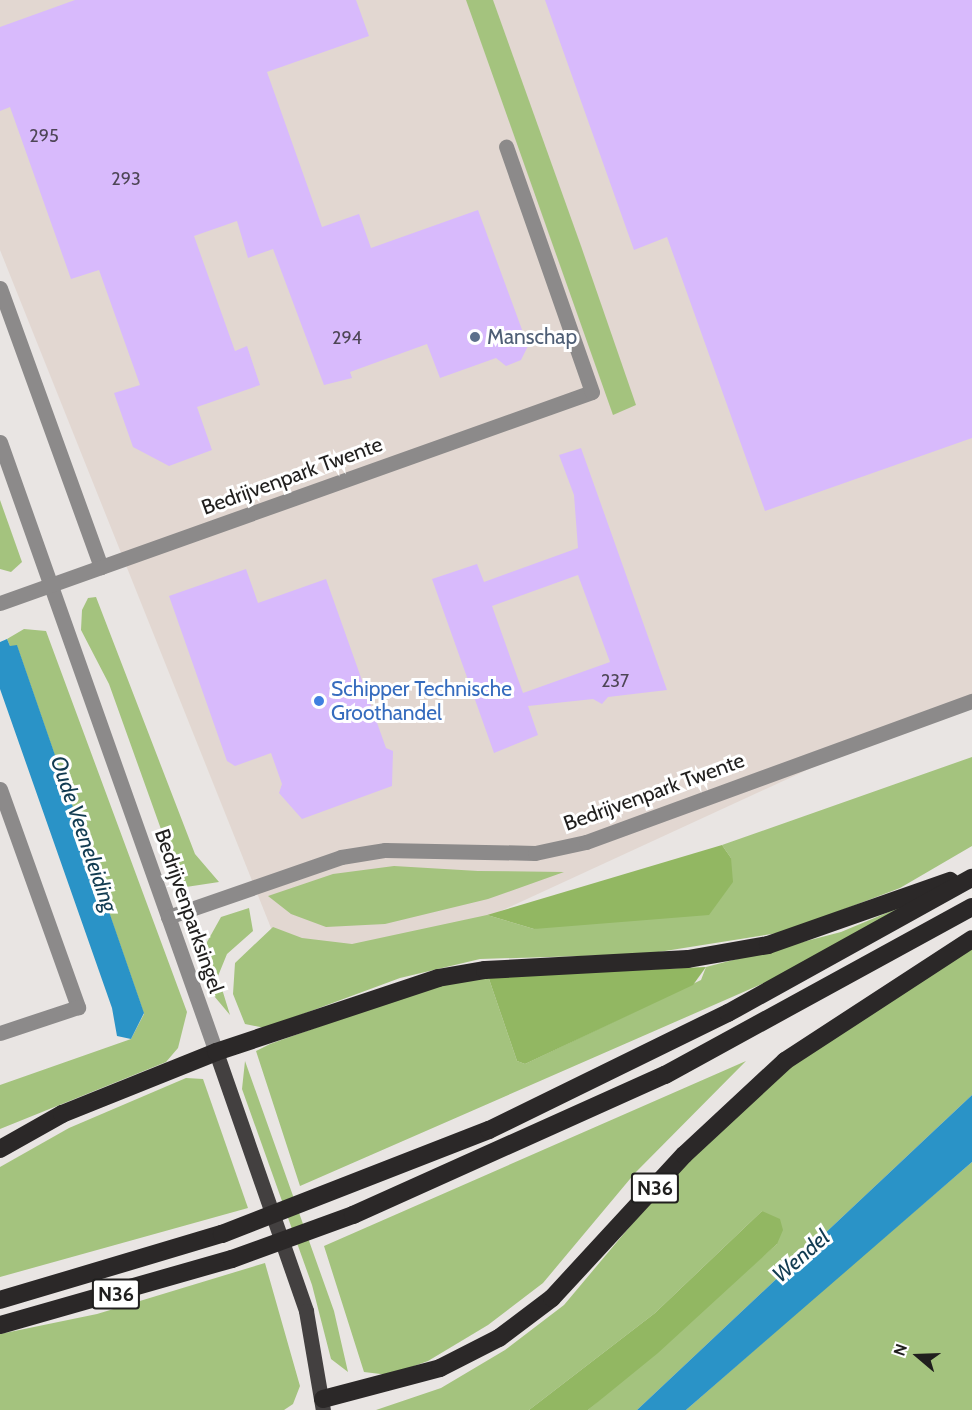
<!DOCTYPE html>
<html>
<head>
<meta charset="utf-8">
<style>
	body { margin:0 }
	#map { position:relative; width:972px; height:1410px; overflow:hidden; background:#e9e5e3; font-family:Cabin,sans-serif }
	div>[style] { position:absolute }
	.built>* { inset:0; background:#e2d7d1 }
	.green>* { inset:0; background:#a4c37e }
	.forest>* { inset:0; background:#92b762 }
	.water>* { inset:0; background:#2a93c7 }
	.building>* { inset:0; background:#d8bafc }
	.minor>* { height:15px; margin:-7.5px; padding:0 7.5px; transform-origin:7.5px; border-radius:7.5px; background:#8c8a8a }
	.major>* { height:15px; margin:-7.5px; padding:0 7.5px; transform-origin:7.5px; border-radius:7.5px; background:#434040 }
	.highway>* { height:18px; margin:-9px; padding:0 9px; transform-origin:9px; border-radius:9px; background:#2b2828 }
	.dots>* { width:16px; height:16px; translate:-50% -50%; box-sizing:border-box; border:3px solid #fff; border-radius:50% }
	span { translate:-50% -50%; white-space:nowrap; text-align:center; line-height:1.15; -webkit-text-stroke:6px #fff; paint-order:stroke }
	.number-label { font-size:18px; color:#4e4656 }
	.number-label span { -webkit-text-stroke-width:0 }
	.shield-label span { padding:2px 4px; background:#fff; border:2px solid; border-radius:4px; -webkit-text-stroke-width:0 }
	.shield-label { font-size:20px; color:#201f1e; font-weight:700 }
	.service-label { font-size:21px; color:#4e5e75 }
	.left { translate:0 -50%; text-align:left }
	.street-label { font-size:21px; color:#201f1e }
	.shop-label { font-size:21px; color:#366cbe }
	.water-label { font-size:22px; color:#113b51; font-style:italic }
	.north { position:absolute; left:888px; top:1326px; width:60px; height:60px; -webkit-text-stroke:4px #fff; paint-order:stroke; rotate:289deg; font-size:16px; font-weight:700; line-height:24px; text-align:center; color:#201f1e }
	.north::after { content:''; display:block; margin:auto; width:21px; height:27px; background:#201f1e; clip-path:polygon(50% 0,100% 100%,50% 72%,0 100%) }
</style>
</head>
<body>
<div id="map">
	<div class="built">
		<div style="clip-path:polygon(0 0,972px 0,972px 694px,301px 1003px,0 250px)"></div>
	</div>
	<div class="green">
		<div style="clip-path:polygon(466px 0,493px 0,581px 246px,636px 405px,613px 415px)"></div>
		<div style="clip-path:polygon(0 500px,22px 562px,11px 572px,0 569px)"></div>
		<div style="clip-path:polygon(96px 597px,195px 854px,219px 882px,186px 887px,163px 864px,162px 832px,109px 684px,81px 630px,82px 610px,88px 598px)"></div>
		<div style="clip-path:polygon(24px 629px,46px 631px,187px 1012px,178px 1048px,166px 1062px,0 1129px,0 1085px,131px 1039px,144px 1014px,17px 646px,10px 646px,7px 639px)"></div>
		<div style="clip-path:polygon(972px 757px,972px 846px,900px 888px,784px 932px,646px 954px,480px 959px,400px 978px,265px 1028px,245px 1024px,233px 994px,235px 963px,273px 927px,302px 938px,352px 944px,487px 915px,534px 929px,731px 858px,722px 845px)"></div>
		<div style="clip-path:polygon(394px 866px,478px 871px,564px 872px,488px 899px,385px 924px,326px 927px,291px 914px,268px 896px,333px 874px)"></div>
		<div style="clip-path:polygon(915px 901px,771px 980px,300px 1186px,256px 1051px,270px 1044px,442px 983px,488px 976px,517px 1061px,525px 1064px,701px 980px,706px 967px,841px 932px)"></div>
		<div style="clip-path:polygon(249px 908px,253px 931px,227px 954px,218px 976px,230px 1015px,209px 990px,202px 951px,221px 917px)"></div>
		<div style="clip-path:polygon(972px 939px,972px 1095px,637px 1410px,588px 1410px,777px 1244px,762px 1211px,655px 1313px,529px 1410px,376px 1410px,441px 1388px,505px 1350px,564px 1305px,658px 1193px,768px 1081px)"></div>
		<div style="clip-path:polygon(245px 1061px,334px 1311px,348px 1372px,331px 1359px,312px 1285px,242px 1089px)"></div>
		<div style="clip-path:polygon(746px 1061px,635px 1173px,543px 1283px,488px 1325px,428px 1361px,389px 1375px,364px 1372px,324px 1246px)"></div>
		<div style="clip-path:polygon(186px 1078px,203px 1079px,248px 1208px,0 1277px,0 1167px,69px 1128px)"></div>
		<div style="clip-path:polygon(972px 1162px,972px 1410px,686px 1410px,818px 1294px)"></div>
		<div style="clip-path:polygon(265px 1263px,300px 1386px,293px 1404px,284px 1410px,0 1410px,0 1334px,97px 1314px)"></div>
	</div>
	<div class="forest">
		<div style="clip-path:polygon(722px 845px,731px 858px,733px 882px,709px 915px,534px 929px,487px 915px)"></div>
		<div style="clip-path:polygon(706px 967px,693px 985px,525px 1064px,517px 1061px,488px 976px)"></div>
		<div style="clip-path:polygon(762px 1211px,780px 1219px,783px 1230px,777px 1244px,658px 1353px,588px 1410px,529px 1410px,655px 1313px)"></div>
	</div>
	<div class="water">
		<div style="clip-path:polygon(7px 639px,10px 646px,17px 645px,144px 1013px,131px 1039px,117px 1036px,112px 1008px,0 689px,0 642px)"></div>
		<div style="clip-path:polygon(972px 1095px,972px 1162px,686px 1410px,637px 1410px)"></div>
	</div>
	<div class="building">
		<div style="clip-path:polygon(75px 0,356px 0,369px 36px,267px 72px,322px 227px,359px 214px,371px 248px,478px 210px,528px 346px,521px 360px,506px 366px,496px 358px,440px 378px,427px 344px,350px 372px,352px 378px,324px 385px,273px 249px,248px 258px,237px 221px,194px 236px,235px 351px,247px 346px,260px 385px,197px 407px,212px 450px,169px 466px,133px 447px,114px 393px,140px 385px,99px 270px,71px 279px,10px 107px,0 111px,0 27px)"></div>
		<div style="clip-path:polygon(545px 0,972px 0,972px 438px,765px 511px,667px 237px,634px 250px)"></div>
		<div style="clip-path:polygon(evenodd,581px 448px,667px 690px,608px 697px,602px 704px,593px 699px,528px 706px,538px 735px,494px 753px,432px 579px,477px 564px,484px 582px,578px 548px,574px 495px,559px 455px,581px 448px,578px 575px,610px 662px,523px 693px,492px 606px,578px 575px)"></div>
		<div style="clip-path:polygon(246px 569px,258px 603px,326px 579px,386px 748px,393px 751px,392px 786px,302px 819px,279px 793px,282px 784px,271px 753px,235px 766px,227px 761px,169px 596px)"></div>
	</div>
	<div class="minor">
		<div style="left:0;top:288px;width:297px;rotate:70.1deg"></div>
		<div style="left:0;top:442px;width:647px;rotate:70.5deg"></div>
		<div style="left:0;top:603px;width:628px;rotate:-19.62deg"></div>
		<div style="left:592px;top:392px;width:260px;rotate:-109.3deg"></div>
		<div style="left:0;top:789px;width:232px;rotate:70.3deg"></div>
		<div style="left:78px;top:1007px;width:82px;rotate:161.6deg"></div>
		<div style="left:168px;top:917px;width:183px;rotate:-19.1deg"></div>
		<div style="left:341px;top:857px;width:45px;rotate:-9deg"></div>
		<div style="left:385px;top:850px;width:150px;rotate:1.1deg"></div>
		<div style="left:535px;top:853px;width:52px;rotate:-12.2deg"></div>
		<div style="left:586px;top:842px;width:411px;rotate:-20.1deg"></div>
	</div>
	<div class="major">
		<div style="left:216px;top:1052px;width:274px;rotate:70.8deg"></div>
		<div style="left:306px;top:1311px;width:100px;rotate:80.3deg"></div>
	</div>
	<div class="highway">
		<div style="left:0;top:1149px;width:71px;rotate:-29.4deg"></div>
		<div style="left:62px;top:1114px;width:166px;rotate:-21.9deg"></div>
		<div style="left:216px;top:1052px;width:234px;rotate:-18.4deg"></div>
		<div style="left:438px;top:978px;width:48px;rotate:-9.7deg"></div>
		<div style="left:485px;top:970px;width:203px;rotate:-3.1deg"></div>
		<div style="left:688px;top:959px;width:81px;rotate:-9.9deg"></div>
		<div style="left:768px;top:945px;width:193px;rotate:-19.4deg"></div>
		<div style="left:0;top:1300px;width:232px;rotate:-16.6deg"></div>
		<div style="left:222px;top:1234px;width:287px;rotate:-21.3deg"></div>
		<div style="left:489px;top:1130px;width:266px;rotate:-26.1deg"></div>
		<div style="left:728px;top:1013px;width:279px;rotate:-29deg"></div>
		<div style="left:0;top:1325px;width:241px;rotate:-15.9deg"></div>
		<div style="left:232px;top:1259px;width:129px;rotate:-20deg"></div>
		<div style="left:353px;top:1215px;width:342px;rotate:-24.2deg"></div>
		<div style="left:665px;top:1075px;width:350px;rotate:-28.7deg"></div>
		<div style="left:323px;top:1399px;width:121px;rotate:-14.8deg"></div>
		<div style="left:440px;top:1368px;width:66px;rotate:-27deg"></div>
		<div style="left:499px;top:1338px;width:66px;rotate:-37deg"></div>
		<div style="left:552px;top:1298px;width:195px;rotate:-47.3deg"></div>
		<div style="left:684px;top:1155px;width:138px;rotate:-42.9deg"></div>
		<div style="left:785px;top:1061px;width:223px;rotate:-33.1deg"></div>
	</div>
	<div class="dots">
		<div style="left:475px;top:337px;background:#5c6f8a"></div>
		<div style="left:319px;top:701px;background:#3f7fe0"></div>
	</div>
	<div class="number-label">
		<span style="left:44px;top:136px">295</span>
		<span style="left:126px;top:179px">293</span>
		<span style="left:347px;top:338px">294</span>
		<span style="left:615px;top:681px">237</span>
	</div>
	<div class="shield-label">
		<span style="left:655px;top:1188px">N36</span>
		<span style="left:116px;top:1294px">N36</span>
	</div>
	<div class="service-label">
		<span class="left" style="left:487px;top:337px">Manschap</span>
	</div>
	<div class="street-label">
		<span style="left:292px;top:476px;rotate:-20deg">Bedrijvenpark Twente</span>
		<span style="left:654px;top:792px;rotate:-20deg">Bedrijvenpark Twente</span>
		<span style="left:189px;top:911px;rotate:71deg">Bedrijvenparksingel</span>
	</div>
	<div class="shop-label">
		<span class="left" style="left:331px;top:701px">Schipper Technische<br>Groothandel</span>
	</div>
	<div class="water-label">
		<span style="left:84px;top:834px;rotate:71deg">Oude Veeneleiding</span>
		<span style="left:801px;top:1256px;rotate:-41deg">Wendel</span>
	</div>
	<div class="north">N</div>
</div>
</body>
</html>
